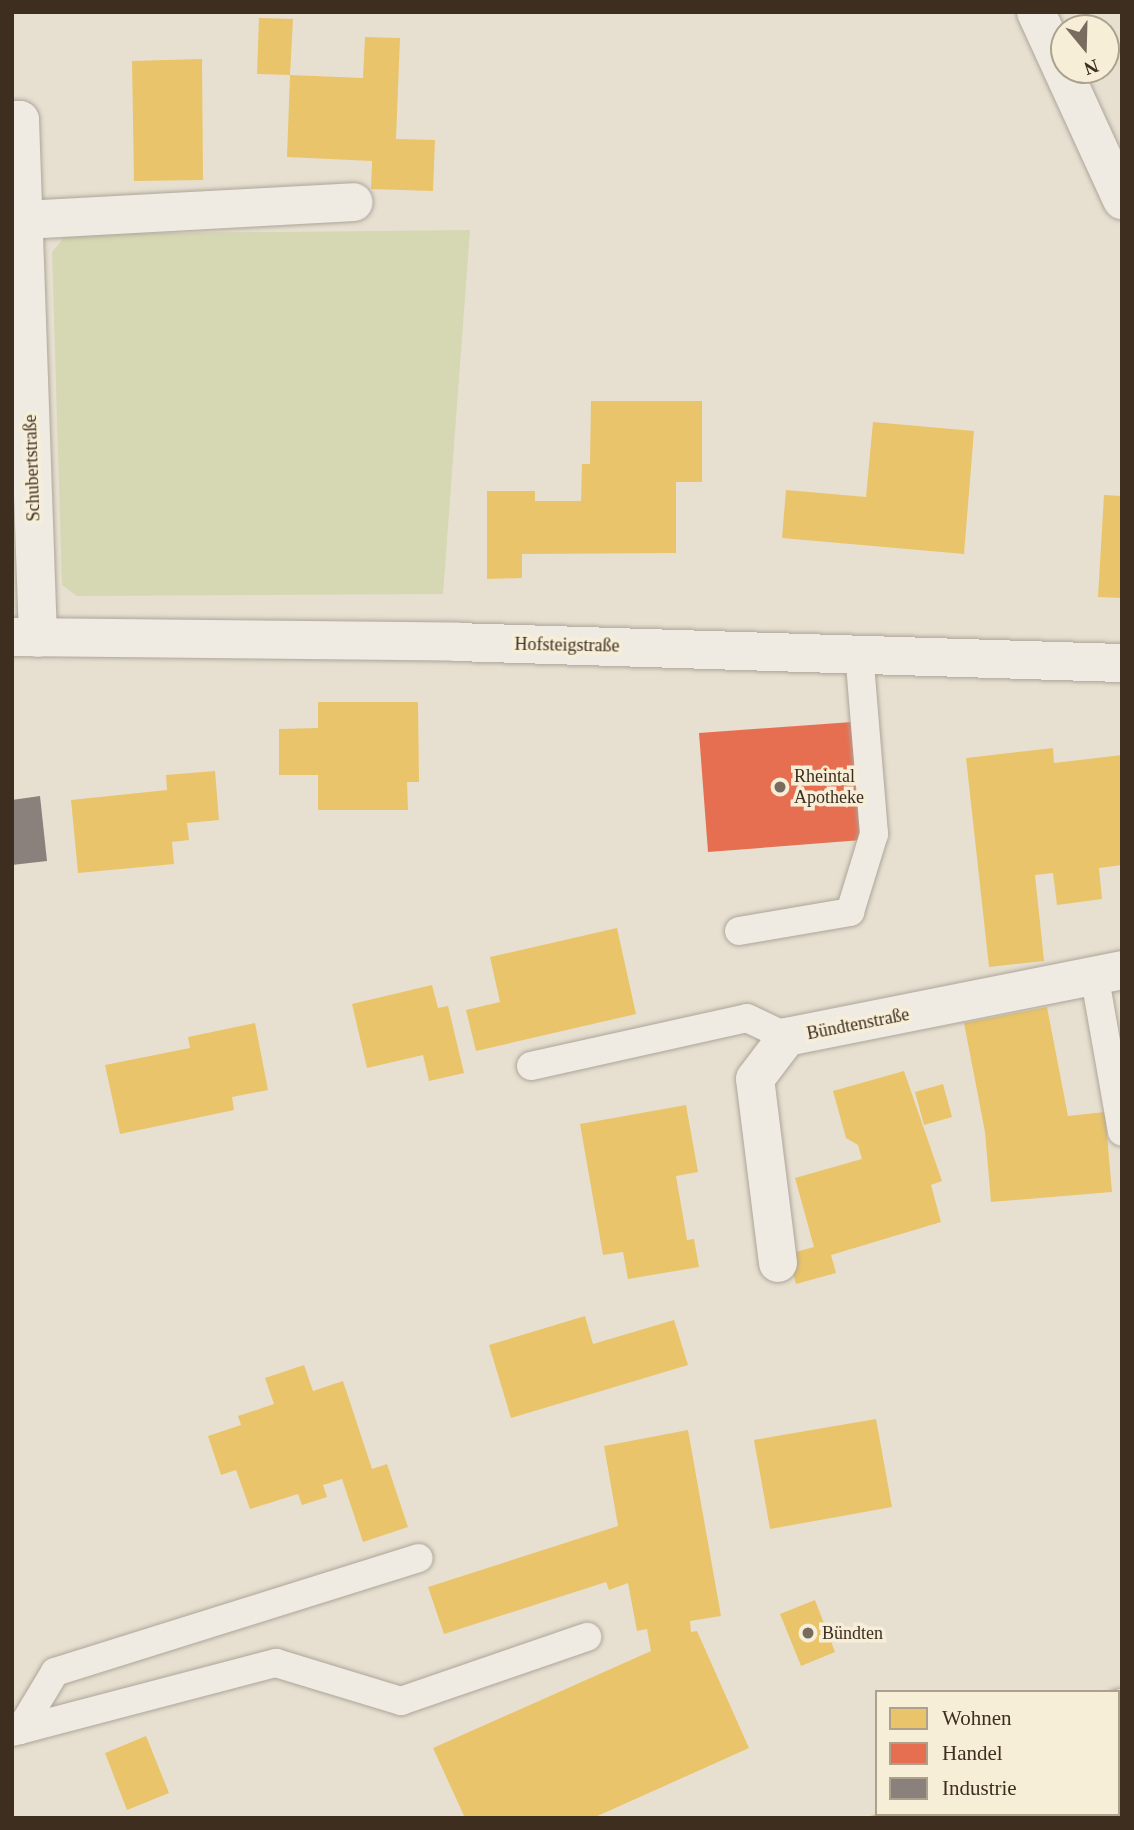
<!DOCTYPE html>
<html>
<head>
<meta charset="utf-8">
<style>
	body { margin:0 }
	#map { position:relative; width:1134px; height:1830px; overflow:hidden; background:#e7e0d1; font-family:"Times New Roman",serif }
	div>[style] { position:absolute }
	.green>* { inset:0; background:#d6d7b3 }
	.homes>* { inset:0; background:#e9c46a }
	.shops>* { inset:0; background:#e76f51 }
	.industry>* { inset:0; background:#8a817c }
	.roads { filter:drop-shadow(0 0 2px #ada599) drop-shadow(0 0 2px #ada599) }
	.service>* { height:28px; margin:-14px; padding:0 14px; transform-origin:14px; border-radius:14px; background:#efebe3 }
	.minor>* { height:38px; margin:-19px; padding:0 19px; transform-origin:19px; border-radius:19px; background:#efebe3 }
	.dots>* { width:19px; height:19px; translate:-50% -50%; box-sizing:border-box; border:4px solid #f7eed8; border-radius:50% }
	span { translate:-50% -50%; white-space:nowrap; text-align:center; line-height:1.15; -webkit-text-stroke:7px #f7eed8; paint-order:stroke }
	.street-label { font-size:18px; color:#3d2e20 }
	.poi-label { font-size:18px; color:#3d2e20 }
	.left { translate:0 -50%; text-align:left }
	.frame { position:absolute; inset:0; border:14px solid #3d2e20; pointer-events:none }
	.legend { position:absolute; left:875px; top:1690px; width:245px; height:126px; box-sizing:border-box; background:#f7eed8; border:2px solid #ada18e; margin:0; padding:9px 12px; list-style:none; font-size:21px; color:#3d2e20 }
	.legend li { display:flex; align-items:center; gap:14px; height:35px }
	.legend b { width:35px; border:2px solid #ada18e }
	.north { position:absolute; left:1050px; top:14px; width:70px; height:70px; box-sizing:border-box; background:#f7eed8; border:2px solid #ada18e; border-radius:50%; rotate:161deg; font-size:19px; font-weight:700; line-height:28px; text-align:center; color:#3d2e20 }
	.north::after { content:''; display:block; margin:auto; width:24px; height:32px; background:#786c5e; clip-path:polygon(50% 0,100% 100%,50% 72%,0 100%) }
</style>
</head>
<body>
<div id="map">
	<div class="green">
		<div style="clip-path:polygon(470px 230px,443px 594px,77px 596px,62px 585px,52px 252px,67px 234px)"></div>
	</div>
	<div class="homes">
		<div style="clip-path:polygon(259px 18px,293px 19px,290px 75px,257px 74px)"></div>
		<div style="clip-path:polygon(365px 37px,400px 38px,396px 139px,435px 140px,433px 191px,371px 189px,372px 161px,287px 157px,290px 75px,363px 78px)"></div>
		<div style="clip-path:polygon(202px 59px,203px 180px,134px 181px,132px 61px)"></div>
		<div style="clip-path:polygon(591px 401px,702px 401px,702px 482px,676px 482px,676px 553px,522px 554px,522px 578px,487px 579px,487px 491px,535px 491px,535px 501px,581px 501px,582px 464px,590px 464px)"></div>
		<div style="clip-path:polygon(873px 422px,974px 431px,964px 554px,782px 538px,786px 490px,866px 497px)"></div>
		<div style="clip-path:polygon(1104px 495px,1122px 496px,1122px 598px,1098px 597px)"></div>
		<div style="clip-path:polygon(318px 702px,418px 702px,419px 782px,407px 782px,408px 810px,318px 810px,318px 775px,279px 775px,279px 729px,318px 728px)"></div>
		<div style="clip-path:polygon(1053px 748px,1054px 763px,1122px 755px,1122px 865px,1099px 868px,1102px 899px,1057px 905px,1053px 873px,1035px 875px,1044px 961px,989px 967px,966px 758px)"></div>
		<div style="clip-path:polygon(215px 771px,219px 820px,187px 823px,189px 840px,172px 842px,174px 864px,78px 873px,71px 800px,167px 790px,166px 775px)"></div>
		<div style="clip-path:polygon(617px 928px,636px 1014px,476px 1051px,466px 1010px,500px 1002px,490px 957px)"></div>
		<div style="clip-path:polygon(432px 985px,438px 1008px,448px 1006px,464px 1073px,429px 1081px,423px 1055px,367px 1068px,352px 1004px)"></div>
		<div style="clip-path:polygon(1047px 1007px,1068px 1116px,1105px 1112px,1112px 1192px,991px 1202px,985px 1132px,964px 1023px)"></div>
		<div style="clip-path:polygon(255px 1023px,268px 1090px,232px 1097px,234px 1110px,120px 1134px,105px 1065px,190px 1048px,188px 1037px)"></div>
		<div style="clip-path:polygon(904px 1071px,942px 1181px,931px 1185px,941px 1222px,831px 1255px,836px 1273px,796px 1284px,788px 1254px,814px 1247px,795px 1178px,862px 1159px,858px 1145px,846px 1138px,833px 1091px)"></div>
		<div style="clip-path:polygon(943px 1084px,952px 1117px,924px 1125px,915px 1092px)"></div>
		<div style="clip-path:polygon(686px 1105px,698px 1172px,676px 1176px,687px 1240px,694px 1239px,699px 1267px,628px 1279px,623px 1252px,603px 1255px,580px 1124px)"></div>
		<div style="clip-path:polygon(585px 1316px,593px 1344px,674px 1320px,688px 1365px,511px 1418px,489px 1345px)"></div>
		<div style="clip-path:polygon(304px 1365px,313px 1391px,343px 1381px,372px 1469px,387px 1464px,408px 1527px,363px 1542px,342px 1479px,323px 1485px,327px 1497px,302px 1505px,298px 1494px,250px 1509px,236px 1470px,221px 1475px,208px 1436px,241px 1425px,238px 1416px,274px 1404px,265px 1378px)"></div>
		<div style="clip-path:polygon(876px 1419px,892px 1507px,770px 1529px,754px 1440px)"></div>
		<div style="clip-path:polygon(688px 1430px,721px 1616px,690px 1621px,691px 1632px,697px 1631px,749px 1748px,593px 1818px,465px 1818px,433px 1748px,651px 1651px,647px 1629px,637px 1631px,628px 1583px,609px 1590px,606px 1582px,444px 1634px,428px 1587px,618px 1526px,604px 1446px)"></div>
		<div style="clip-path:polygon(815px 1600px,835px 1652px,801px 1666px,780px 1614px)"></div>
		<div style="clip-path:polygon(146px 1736px,169px 1793px,127px 1810px,105px 1753px)"></div>
		<div style="clip-path:polygon(877px 1813px,895px 1814px,897px 1818px,866px 1818px)"></div>
		<div style="clip-path:polygon(948px 1814px,1078px 1814px,1080px 1818px,950px 1818px)"></div>
	</div>
	<div class="shops">
		<div style="clip-path:polygon(852px 722px,862px 840px,708px 852px,699px 733px)"></div>
	</div>
	<div class="industry">
		<div style="clip-path:polygon(40px 796px,47px 861px,12px 865px,12px 800px)"></div>
	</div>
	<div class="roads">
		<div class="service">
			<div style="left:739px;top:931px;width:113px;rotate:-9.7deg"></div>
			<div style="left:850px;top:912px;width:82px;rotate:-72.9deg"></div>
			<div style="left:874px;top:834px;width:182px;rotate:-94.7deg"></div>
			<div style="left:1095px;top:979px;width:155px;rotate:80deg"></div>
			<div style="left:531px;top:1066px;width:221px;rotate:-12.5deg"></div>
			<div style="left:747px;top:1018px;width:44px;rotate:25.4deg"></div>
			<div style="left:1118px;top:1704px;width:4px;rotate:-14deg"></div>
			<div style="left:20px;top:1730px;width:265px;rotate:-14.7deg"></div>
			<div style="left:276px;top:1663px;width:131px;rotate:16.9deg"></div>
			<div style="left:401px;top:1701px;width:197px;rotate:-19deg"></div>
			<div style="left:12px;top:1732px;width:8px;rotate:-14deg"></div>
			<div style="left:20px;top:1730px;width:68px;rotate:-58.9deg"></div>
			<div style="left:55px;top:1672px;width:381px;rotate:-17.4deg"></div>
		</div>
		<div class="minor">
			<div style="left:1036px;top:12px;width:207px;rotate:65.4deg"></div>
			<div style="left:12px;top:120px;width:8px"></div>
			<div style="left:20px;top:120px;width:518px;rotate:88.01deg"></div>
			<div style="left:24px;top:220px;width:330px;rotate:-3.1deg"></div>
			<div style="left:12px;top:637px;width:444px;rotate:0.6deg"></div>
			<div style="left:456px;top:642px;width:666px;rotate:1.81deg"></div>
			<div style="left:778px;top:1263px;width:185px;rotate:-97.1deg"></div>
			<div style="left:755px;top:1079px;width:53px;rotate:-52.7deg"></div>
			<div style="left:787px;top:1037px;width:342px;rotate:-11.3deg"></div>
		</div>
	</div>
	<div class="dots">
		<div style="left:780px;top:787px;background:#786c5e"></div>
		<div style="left:808px;top:1633px;background:#786c5e"></div>
	</div>
	<div class="street-label">
		<span style="left:32px;top:468px;rotate:-92deg">Schubertstraße</span>
		<span style="left:567px;top:645px;rotate:1deg">Hofsteigstraße</span>
		<span style="left:858px;top:1024px;rotate:-11deg">Bündtenstraße</span>
	</div>
	<div class="poi-label">
		<span class="left" style="left:794px;top:787px">Rheintal<br>Apotheke</span>
		<span class="left" style="left:822px;top:1633px">Bündten</span>
	</div>
	<div class="frame"></div>
	<ul class="legend">
	<li><b style="height:19px;background:#e9c46a"></b>Wohnen</li>
	<li><b style="height:19px;background:#e76f51"></b>Handel</li>
	<li><b style="height:19px;background:#8a817c"></b>Industrie</li>
	</ul>
	<div class="north">N</div>
</div>
</body>
</html>
